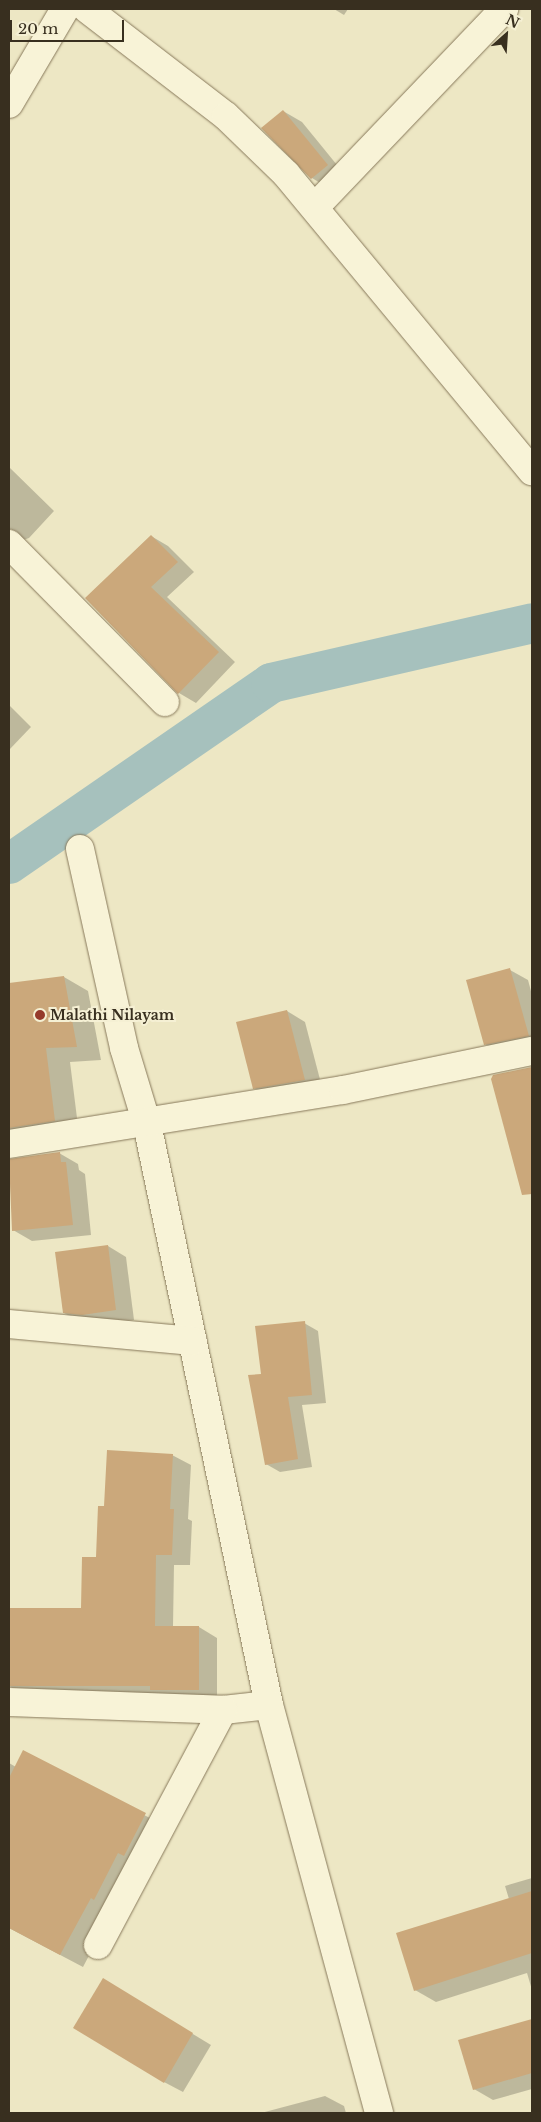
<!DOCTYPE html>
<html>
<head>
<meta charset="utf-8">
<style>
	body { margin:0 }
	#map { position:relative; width:541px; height:2122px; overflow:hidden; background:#ede7c4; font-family:"Libre Baskerville",serif }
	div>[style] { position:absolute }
	.shadow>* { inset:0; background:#0003 }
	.canal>* { height:40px; margin:-20px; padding:0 20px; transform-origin:20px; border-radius:20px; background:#a6c1bd }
	.building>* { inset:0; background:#cba87b }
	.roads { filter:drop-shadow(0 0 1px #88795b) drop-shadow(0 0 1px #88795b) }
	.minor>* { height:28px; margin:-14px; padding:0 14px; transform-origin:14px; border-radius:14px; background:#f8f3d7 }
	.dots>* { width:14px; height:14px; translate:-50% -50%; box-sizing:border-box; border:2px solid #f5f0d4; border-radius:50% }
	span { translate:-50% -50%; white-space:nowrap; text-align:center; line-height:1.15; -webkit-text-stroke:4px #f5f0d4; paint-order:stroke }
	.poi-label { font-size:14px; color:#382f1f; font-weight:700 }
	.left { translate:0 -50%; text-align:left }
	.frame { position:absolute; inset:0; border:10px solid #382f1f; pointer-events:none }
	.north { position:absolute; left:481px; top:10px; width:50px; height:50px; -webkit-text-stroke:4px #f5f0d4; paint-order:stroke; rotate:26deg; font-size:14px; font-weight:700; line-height:20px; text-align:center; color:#382f1f }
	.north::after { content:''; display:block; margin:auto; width:18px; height:22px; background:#382f1f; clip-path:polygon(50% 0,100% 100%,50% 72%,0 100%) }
	.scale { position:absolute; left:10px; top:20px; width:114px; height:22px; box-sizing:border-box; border:2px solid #382f1f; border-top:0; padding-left:6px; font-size:15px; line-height:18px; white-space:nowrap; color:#382f1f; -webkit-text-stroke:4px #f5f0d4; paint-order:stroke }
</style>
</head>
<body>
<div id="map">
	<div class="shadow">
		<div style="clip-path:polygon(334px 9px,348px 9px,344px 15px)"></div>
		<div style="clip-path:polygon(283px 111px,302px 122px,346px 176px,330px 189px,312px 178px)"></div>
		<div style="clip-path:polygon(9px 467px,54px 511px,29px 538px,15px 543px,9px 560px)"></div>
		<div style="clip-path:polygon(151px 536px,168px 546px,194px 572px,167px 597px,235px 662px,196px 703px,179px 693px,86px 598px)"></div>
		<div style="clip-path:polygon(9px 705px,31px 727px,9px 750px)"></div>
		<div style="clip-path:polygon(510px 970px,528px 980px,532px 995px,532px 1049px,504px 1055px,485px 1044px)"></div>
		<div style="clip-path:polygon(64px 977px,88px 991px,101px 1060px,70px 1062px,79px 1134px,9px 1152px,9px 985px)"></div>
		<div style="clip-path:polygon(287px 1011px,305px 1022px,323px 1091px,273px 1099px,254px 1088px)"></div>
		<div style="clip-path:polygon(532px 1068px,532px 1190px,520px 1183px,494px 1076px)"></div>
		<div style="clip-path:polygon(59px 1153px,78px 1164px,79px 1170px,85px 1174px,91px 1235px,32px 1241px,13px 1230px,9px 1160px)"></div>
		<div style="clip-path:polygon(108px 1246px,126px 1257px,134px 1320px,101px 1325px,83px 1323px,64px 1313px)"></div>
		<div style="clip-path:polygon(304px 1323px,318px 1331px,326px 1403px,302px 1405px,312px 1467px,280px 1472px,266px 1464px,262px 1375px)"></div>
		<div style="clip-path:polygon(172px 1455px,191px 1465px,188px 1519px,192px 1521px,190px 1565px,174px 1565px,173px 1627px,199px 1627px,217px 1638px,217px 1700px,25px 1695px,9px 1686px,9px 1609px,82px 1609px,97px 1558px,105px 1507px)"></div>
		<div style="clip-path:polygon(24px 1752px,167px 1827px,113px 1910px,83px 1967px,9px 1928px,9px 1763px,16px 1767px)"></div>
		<div style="clip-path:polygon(532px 1878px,532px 1990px,527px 1973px,436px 2002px,415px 1990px,509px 1899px,505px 1886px)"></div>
		<div style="clip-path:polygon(122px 1991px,211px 2045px,183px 2092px,164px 2082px)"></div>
		<div style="clip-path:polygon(520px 2024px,532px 2031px,532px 2089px,493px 2100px,474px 2089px)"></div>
		<div style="clip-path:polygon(325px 2096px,344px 2106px,346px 2113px,261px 2113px)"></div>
	</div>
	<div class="canal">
		<div style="left:9px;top:864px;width:318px;rotate:-34.6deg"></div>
		<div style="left:271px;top:683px;width:268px;rotate:-12.9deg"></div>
	</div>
	<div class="building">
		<div style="clip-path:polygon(283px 110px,328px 165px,311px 179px,261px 128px)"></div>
		<div style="clip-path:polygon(151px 535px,178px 562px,151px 587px,219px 652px,178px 694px,85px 598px)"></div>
		<div style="clip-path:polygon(510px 968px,529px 1036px,484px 1045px,466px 980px)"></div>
		<div style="clip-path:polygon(64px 976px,77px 1047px,46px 1048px,55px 1121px,9px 1128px,9px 983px)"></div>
		<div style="clip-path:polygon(287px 1010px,305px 1080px,253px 1089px,236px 1022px)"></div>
		<div style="clip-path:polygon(532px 1067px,532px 1194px,522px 1195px,491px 1079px,493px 1075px)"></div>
		<div style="clip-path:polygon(60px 1152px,61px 1162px,66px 1162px,73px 1225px,12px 1231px,9px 1159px)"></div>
		<div style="clip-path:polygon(108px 1245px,116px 1310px,82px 1315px,63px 1313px,55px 1252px)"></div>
		<div style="clip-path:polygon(305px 1321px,312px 1395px,288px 1397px,298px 1459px,265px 1465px,248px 1375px,261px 1374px,255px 1326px)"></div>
		<div style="clip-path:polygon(107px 1450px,173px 1454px,170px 1509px,174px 1509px,172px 1555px,156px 1555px,155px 1626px,199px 1626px,199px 1690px,150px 1690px,150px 1686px,9px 1686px,9px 1608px,81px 1608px,82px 1557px,96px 1557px,98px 1506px,104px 1506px)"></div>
		<div style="clip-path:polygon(23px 1750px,146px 1813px,124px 1856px,118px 1853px,94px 1900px,91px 1898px,60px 1955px,9px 1928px,9px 1778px)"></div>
		<div style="clip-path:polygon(532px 1891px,532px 1953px,414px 1991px,396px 1933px)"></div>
		<div style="clip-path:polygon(103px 1978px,193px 2033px,164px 2083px,73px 2028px)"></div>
		<div style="clip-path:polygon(532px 2019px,532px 2073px,473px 2090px,458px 2040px)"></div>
	</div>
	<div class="roads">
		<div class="minor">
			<div style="left:87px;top:9px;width:175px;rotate:37.6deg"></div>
			<div style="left:226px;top:116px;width:83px;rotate:44deg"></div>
			<div style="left:286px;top:174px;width:386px;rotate:50.4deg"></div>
			<div style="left:9px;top:104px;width:110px;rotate:-59.5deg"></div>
			<div style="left:315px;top:207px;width:274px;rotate:-46.3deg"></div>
			<div style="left:9px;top:544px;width:222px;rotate:45.4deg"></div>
			<div style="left:80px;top:849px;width:204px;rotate:77.5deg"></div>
			<div style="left:124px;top:1048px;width:79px;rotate:73.2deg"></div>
			<div style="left:147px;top:1124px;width:594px;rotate:78.14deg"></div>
			<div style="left:269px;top:1705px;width:423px;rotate:74.9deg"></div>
			<div style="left:9px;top:1144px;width:338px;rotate:-9.2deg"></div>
			<div style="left:343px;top:1090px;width:193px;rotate:-11.7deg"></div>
			<div style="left:9px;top:1324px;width:184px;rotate:5.3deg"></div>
			<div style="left:9px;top:1702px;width:214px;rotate:2.1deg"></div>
			<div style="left:223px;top:1710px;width:46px;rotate:-6.2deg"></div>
			<div style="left:98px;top:1945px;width:266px;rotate:-62deg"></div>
		</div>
	</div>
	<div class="dots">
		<div style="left:40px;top:1015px;background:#963b2c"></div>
	</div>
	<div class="poi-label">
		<span class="left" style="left:50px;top:1015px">Malathi Nilayam</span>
	</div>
	<div class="frame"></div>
	<div class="north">N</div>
	<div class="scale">20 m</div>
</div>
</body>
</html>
